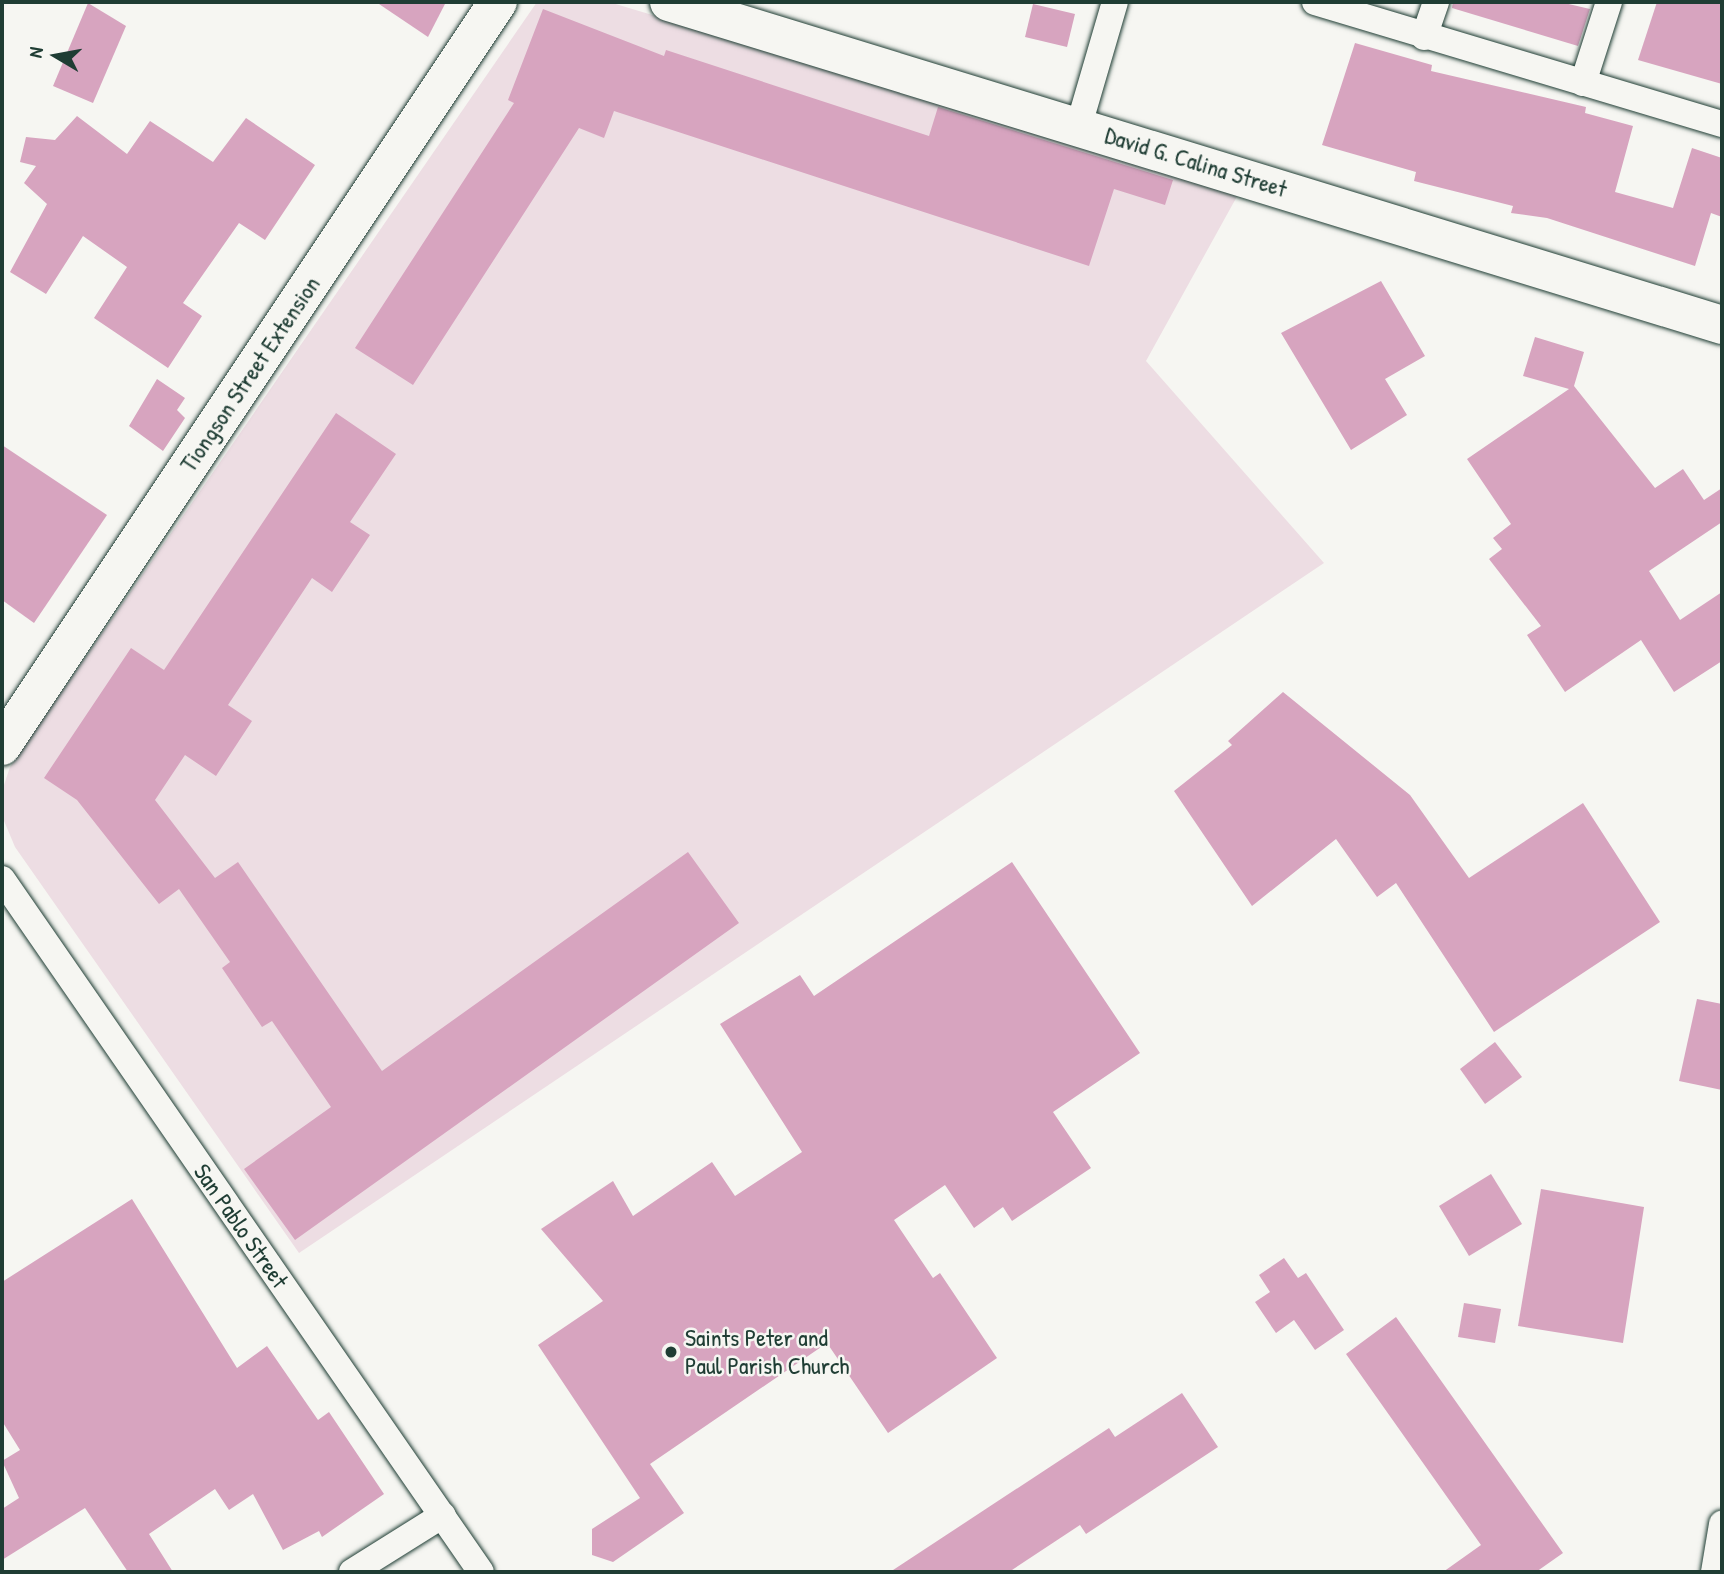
<!DOCTYPE html>
<html>
<head>
<meta charset="utf-8">
<style>
	body { margin:0 }
	#map { position:relative; width:1724px; height:1574px; overflow:hidden; background:#f6f6f2; font-family:"Patrick Hand",sans-serif }
	div>[style] { position:absolute }
	.built>* { inset:0; background:#eddde3 }
	.building>* { inset:0; background:#d7a4bf }
	.roads { filter:drop-shadow(0 0 2px #1f3d34) drop-shadow(0 0 2px #1f3d34) }
	.street>* { height:26px; margin:-13px; padding:0 13px; transform-origin:13px; border-radius:13px; background:#f6f6f2 }
	.secondary>* { height:38px; margin:-19px; padding:0 19px; transform-origin:19px; border-radius:19px; background:#f6f6f2 }
	.dots>* { width:19px; height:19px; translate:-50% -50%; box-sizing:border-box; border:4px solid #f6f6f2; border-radius:50% }
	span { translate:-50% -50%; white-space:nowrap; text-align:center; line-height:1.15; -webkit-text-stroke:5px #f6f6f2; paint-order:stroke }
	.street-label { font-size:24px; color:#1f3d34 }
	.poi-label { font-size:24px; color:#1f3d34 }
	.left { translate:0 -50%; text-align:left }
	.frame { position:absolute; inset:0; border:4px solid #1f3d34; pointer-events:none }
	.north { position:absolute; left:21px; top:21px; width:70px; height:70px; -webkit-text-stroke:5px #f6f6f2; paint-order:stroke; rotate:280deg; font-size:19px; font-weight:700; line-height:28px; text-align:center; color:#1f3d34 }
	.north::after { content:''; display:block; margin:auto; width:24px; height:32px; background:#1f3d34; clip-path:polygon(50% 0,100% 100%,50% 72%,0 100%) }
</style>
</head>
<body>
<div id="map">
	<div class="built">
		<div style="clip-path:polygon(537px 2px,609px 2px,1240px 191px,1146px 361px,1324px 563px,299px 1253px,15px 847px,2px 816px,3px 788px,10px 767px)"></div>
	</div>
	<div class="building">
		<div style="clip-path:polygon(376px 2px,446px 2px,428px 37px)"></div>
		<div style="clip-path:polygon(1453px 2px,1560px 2px,1590px 9px,1578px 46px,1452px 8px)"></div>
		<div style="clip-path:polygon(1657px 2px,1722px 2px,1722px 84px,1638px 60px)"></div>
		<div style="clip-path:polygon(88px 3px,126px 26px,93px 103px,53px 86px)"></div>
		<div style="clip-path:polygon(1033px 4px,1075px 14px,1067px 47px,1025px 37px)"></div>
		<div style="clip-path:polygon(543px 9px,664px 56px,666px 50px,929px 136px,938px 107px,1173px 180px,1165px 205px,1114px 189px,1089px 266px,614px 111px,604px 138px,579px 128px,413px 385px,355px 348px,514px 103px,508px 100px)"></div>
		<div style="clip-path:polygon(1355px 43px,1432px 65px,1431px 71px,1586px 107px,1585px 113px,1633px 126px,1615px 192px,1673px 208px,1692px 148px,1722px 158px,1722px 217px,1711px 213px,1695px 266px,1547px 218px,1511px 213px,1513px 206px,1414px 181px,1416px 172px,1322px 145px)"></div>
		<div style="clip-path:polygon(77px 116px,127px 154px,150px 121px,213px 162px,246px 118px,315px 165px,265px 240px,239px 223px,183px 303px,202px 316px,168px 368px,94px 318px,127px 267px,83px 236px,46px 294px,10px 272px,47px 204px,24px 183px,36px 166px,20px 162px,26px 137px,55px 140px)"></div>
		<div style="clip-path:polygon(1381px 281px,1425px 356px,1385px 379px,1407px 415px,1351px 450px,1281px 333px)"></div>
		<div style="clip-path:polygon(1535px 337px,1584px 352px,1574px 386px,1655px 488px,1683px 469px,1704px 500px,1722px 488px,1722px 522px,1649px 571px,1680px 620px,1722px 592px,1722px 661px,1674px 692px,1641px 640px,1565px 692px,1527px 635px,1541px 626px,1489px 559px,1502px 549px,1493px 538px,1511px 524px,1467px 459px,1569px 389px,1523px 376px)"></div>
		<div style="clip-path:polygon(157px 379px,185px 398px,177px 410px,185px 418px,163px 451px,129px 426px)"></div>
		<div style="clip-path:polygon(336px 413px,396px 454px,350px 522px,370px 535px,332px 592px,312px 578px,228px 705px,252px 721px,216px 776px,185px 755px,155px 800px,215px 878px,238px 862px,382px 1071px,688px 852px,739px 923px,295px 1240px,244px 1169px,331px 1107px,272px 1021px,262px 1027px,222px 968px,230px 962px,179px 889px,159px 904px,77px 800px,44px 778px,131px 648px,164px 670px)"></div>
		<div style="clip-path:polygon(2px 445px,107px 515px,34px 623px,2px 600px)"></div>
		<div style="clip-path:polygon(1283px 692px,1410px 795px,1469px 878px,1583px 803px,1660px 922px,1494px 1032px,1396px 883px,1377px 897px,1336px 839px,1252px 906px,1174px 791px,1232px 745px,1228px 741px)"></div>
		<div style="clip-path:polygon(1012px 862px,1140px 1053px,1053px 1112px,1091px 1168px,1012px 1221px,1003px 1207px,974px 1228px,945px 1185px,894px 1220px,933px 1278px,940px 1273px,997px 1358px,888px 1433px,827px 1343px,650px 1464px,684px 1513px,613px 1562px,592px 1555px,592px 1529px,640px 1498px,538px 1345px,603px 1301px,541px 1229px,613px 1181px,633px 1216px,712px 1162px,735px 1196px,802px 1152px,720px 1024px,800px 975px,814px 996px)"></div>
		<div style="clip-path:polygon(1697px 999px,1722px 1004px,1722px 1090px,1679px 1081px)"></div>
		<div style="clip-path:polygon(1495px 1042px,1522px 1077px,1485px 1104px,1460px 1069px)"></div>
		<div style="clip-path:polygon(1491px 1174px,1522px 1224px,1469px 1256px,1439px 1206px)"></div>
		<div style="clip-path:polygon(1541px 1189px,1644px 1207px,1623px 1343px,1518px 1326px)"></div>
		<div style="clip-path:polygon(132px 1199px,237px 1368px,267px 1346px,318px 1420px,329px 1412px,384px 1494px,322px 1537px,319px 1531px,283px 1550px,253px 1494px,229px 1510px,215px 1489px,149px 1534px,173px 1572px,128px 1572px,85px 1508px,2px 1560px,2px 1509px,19px 1498px,2px 1461px,20px 1450px,2px 1421px,2px 1282px)"></div>
		<div style="clip-path:polygon(1284px 1258px,1298px 1278px,1306px 1273px,1344px 1330px,1315px 1350px,1294px 1320px,1276px 1333px,1255px 1302px,1270px 1292px,1259px 1275px)"></div>
		<div style="clip-path:polygon(1464px 1303px,1501px 1309px,1495px 1343px,1458px 1337px)"></div>
		<div style="clip-path:polygon(1396px 1317px,1563px 1553px,1536px 1572px,1443px 1572px,1481px 1545px,1346px 1354px)"></div>
		<div style="clip-path:polygon(1182px 1393px,1218px 1447px,1086px 1534px,1080px 1525px,1009px 1572px,890px 1572px,1109px 1428px,1115px 1437px)"></div>
	</div>
	<div class="roads">
		<div class="street">
			<div style="left:1315px;top:2px;width:425px;rotate:16.7deg"></div>
			<div style="left:1424px;top:37px;width:37px;rotate:-71deg"></div>
			<div style="left:1583px;top:83px;width:85px;rotate:-72.2deg"></div>
			<div style="left:1079px;top:125px;width:128px;rotate:-73.7deg"></div>
			<div style="left:2px;top:879px;width:842px;rotate:55.35deg"></div>
			<div style="left:352px;top:1572px;width:107px;rotate:-32.1deg"></div>
			<div style="left:1714px;top:1572px;width:49px;rotate:-80.5deg"></div>
		</div>
		<div class="secondary">
			<div style="left:669px;top:2px;width:1101px;rotate:17.05deg"></div>
			<div style="left:2px;top:746px;width:894px;rotate:-56.31deg"></div>
		</div>
	</div>
	<div class="dots">
		<div style="left:671px;top:1352px;background:#1f3d34"></div>
	</div>
	<div class="street-label">
		<span style="left:1196px;top:162px;rotate:17deg">David G. Calina Street</span>
		<span style="left:250px;top:374px;rotate:-56deg">Tiongson Street Extension</span>
		<span style="left:241px;top:1226px;rotate:55deg">San Pablo Street</span>
	</div>
	<div class="poi-label">
		<span class="left" style="left:685px;top:1352px">Saints Peter and<br>Paul Parish Church</span>
	</div>
	<div class="frame"></div>
	<div class="north">N</div>
</div>
</body>
</html>
